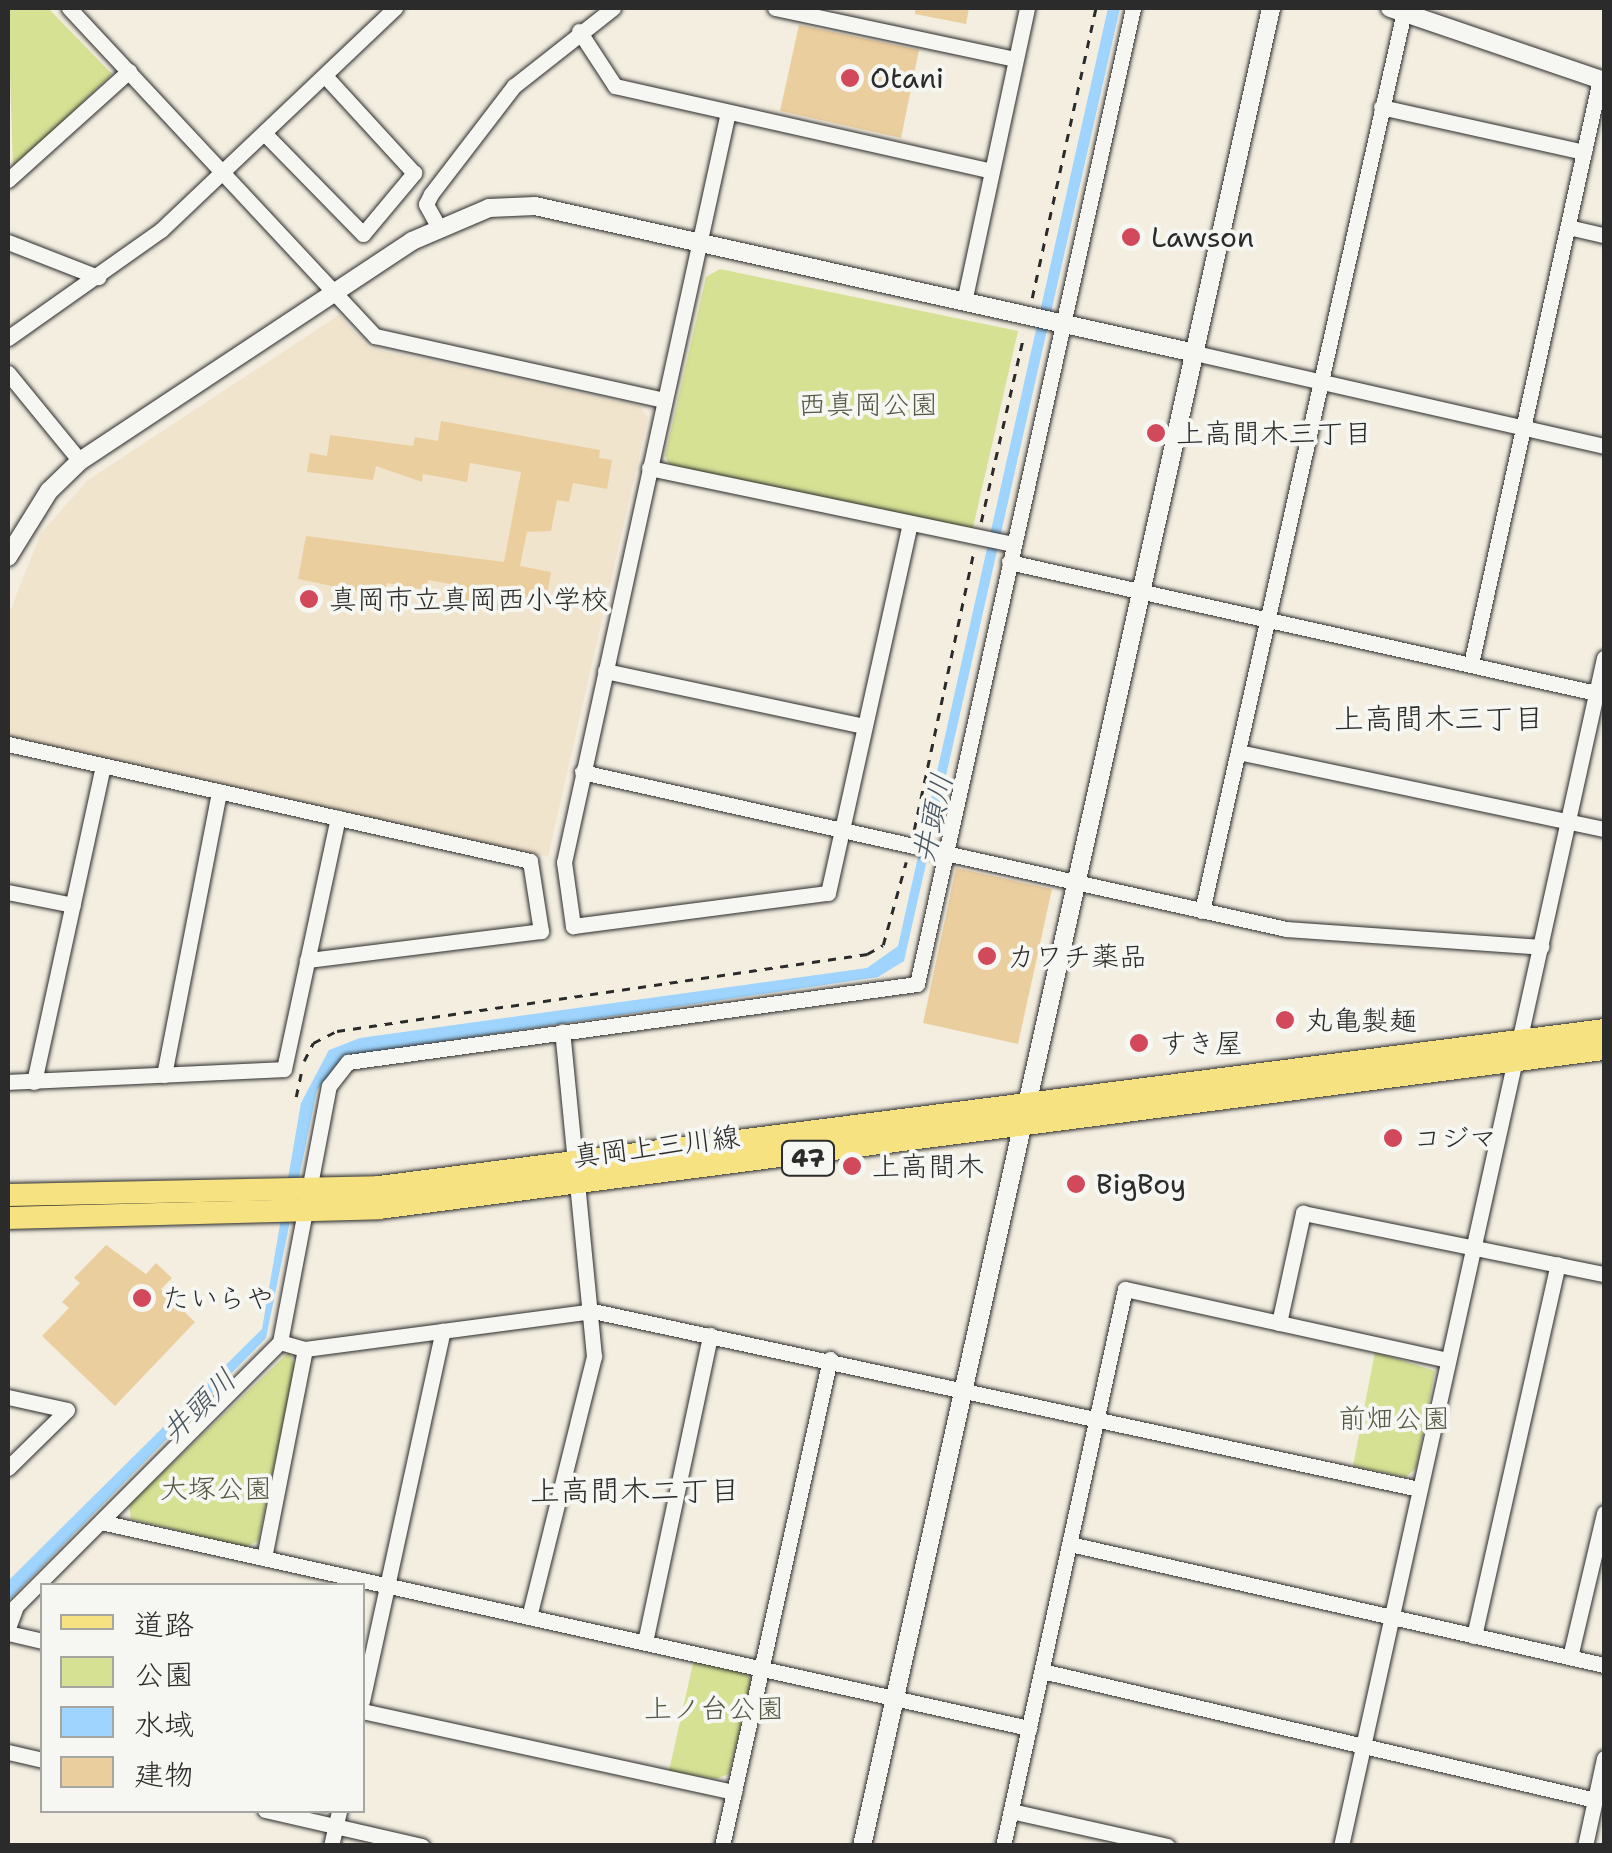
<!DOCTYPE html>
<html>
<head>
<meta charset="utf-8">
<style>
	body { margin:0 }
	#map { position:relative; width:1612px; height:1853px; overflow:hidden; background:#f4eee1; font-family:"Shantell Sans","Klee One",sans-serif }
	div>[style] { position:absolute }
	.built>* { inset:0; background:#f1e4cd }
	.green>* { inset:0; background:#d6e194 }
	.water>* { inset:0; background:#9ed4fd }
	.building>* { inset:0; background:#ebce9e }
	.path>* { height:2.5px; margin-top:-1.25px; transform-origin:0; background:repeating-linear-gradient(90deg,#2b2b2b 0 8px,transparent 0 16px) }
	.roads { filter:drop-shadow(0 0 2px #2b2b2b) drop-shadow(0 0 2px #2b2b2b) }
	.minor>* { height:15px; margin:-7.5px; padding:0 7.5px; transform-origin:7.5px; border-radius:7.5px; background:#f6f6f2 }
	.tertiary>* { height:18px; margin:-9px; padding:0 9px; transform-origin:9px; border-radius:9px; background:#f6f6f2 }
	.primary>* { height:22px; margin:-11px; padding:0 11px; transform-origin:11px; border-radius:11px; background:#f6e281 }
	.dots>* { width:28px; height:28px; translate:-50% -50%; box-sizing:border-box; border:5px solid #f6f6f2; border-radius:50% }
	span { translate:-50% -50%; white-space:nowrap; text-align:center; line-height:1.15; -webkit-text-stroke:8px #f6f6f2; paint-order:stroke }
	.shield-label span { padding:2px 8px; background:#f6f6f2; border:2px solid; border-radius:8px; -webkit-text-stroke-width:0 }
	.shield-label { font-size:25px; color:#2b2b2b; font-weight:700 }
	.poi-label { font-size:28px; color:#2b2b2b }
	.left { translate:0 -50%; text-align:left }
	.park-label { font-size:28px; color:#565845 }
	.street-label { font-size:28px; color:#2b2b2b }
	.neighbourhood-label { font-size:30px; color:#2b2b2b }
	.water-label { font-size:30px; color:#485560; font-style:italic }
	.frame { position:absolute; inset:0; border:10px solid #2b2b2b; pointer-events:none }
	.legend { position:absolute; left:40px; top:1583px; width:325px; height:230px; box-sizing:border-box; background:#f6f6f2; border:2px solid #a5a5a2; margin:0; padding:12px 18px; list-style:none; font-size:30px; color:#2b2b2b }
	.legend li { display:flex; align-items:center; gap:20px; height:50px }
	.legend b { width:50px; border:2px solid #a5a5a2 }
</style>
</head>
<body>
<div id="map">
	<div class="built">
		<div style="clip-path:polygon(339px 315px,369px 348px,640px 406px,648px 418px,548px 857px,8px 739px,8px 616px,41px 533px,88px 480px)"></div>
	</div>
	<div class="green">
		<div style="clip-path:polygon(8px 8px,48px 8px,112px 74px,13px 169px)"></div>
		<div style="clip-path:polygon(720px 269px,1018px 331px,972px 532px,670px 466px,665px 456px,706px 277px)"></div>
		<div style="clip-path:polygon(289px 1352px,295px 1367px,258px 1541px,246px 1547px,131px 1519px,129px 1505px)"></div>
		<div style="clip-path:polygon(1375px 1352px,1435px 1371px,1416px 1468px,1406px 1477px,1353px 1466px)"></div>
		<div style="clip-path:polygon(694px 1659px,745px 1671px,752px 1683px,729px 1774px,716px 1779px,669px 1771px)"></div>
	</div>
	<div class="water">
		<div style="clip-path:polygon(1108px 8px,1120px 8px,904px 961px,878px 977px,344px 1056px,317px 1090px,266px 1338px,8px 1601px,8px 1581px,262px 1329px,301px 1103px,329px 1050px,360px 1038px,867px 968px,898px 946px)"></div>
	</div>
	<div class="building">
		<div style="clip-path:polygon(915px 8px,969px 8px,966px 24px,915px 14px)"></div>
		<div style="clip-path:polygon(799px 25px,919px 50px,901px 138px,780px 111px)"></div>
		<div style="clip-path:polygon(441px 421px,600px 450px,599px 458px,612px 460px,607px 489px,573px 483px,569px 502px,557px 500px,551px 531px,527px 532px,520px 566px,551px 572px,546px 601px,505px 594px,502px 611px,463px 604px,466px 587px,428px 580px,426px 590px,387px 583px,384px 597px,298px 579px,306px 536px,504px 562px,521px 472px,470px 463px,467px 482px,423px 474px,422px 482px,376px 466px,373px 480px,307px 472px,310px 453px,327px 456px,330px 435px,413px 446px,415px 437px,438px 441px)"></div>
		<div style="clip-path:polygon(956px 868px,1052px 889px,1018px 1044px,923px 1023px)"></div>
		<div style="clip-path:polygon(106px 1245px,146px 1274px,156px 1263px,172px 1278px,161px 1289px,195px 1322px,115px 1406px,42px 1336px,69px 1308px,62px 1302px,80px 1283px,74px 1278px)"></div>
	</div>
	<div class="path">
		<div style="left:1032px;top:298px;width:297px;rotate:-77.6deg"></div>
		<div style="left:981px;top:522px;width:192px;rotate:-77.1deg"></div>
		<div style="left:914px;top:830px;width:281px;rotate:-77.9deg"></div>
		<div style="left:304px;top:1061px;width:20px;rotate:-63deg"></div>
		<div style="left:313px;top:1043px;width:27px;rotate:-27deg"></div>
		<div style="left:337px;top:1031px;width:536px;rotate:-8.27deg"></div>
		<div style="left:867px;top:954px;width:18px;rotate:-29deg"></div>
		<div style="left:883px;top:945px;width:86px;rotate:-74.5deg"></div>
		<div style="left:296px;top:1097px;width:24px;rotate:-78deg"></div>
	</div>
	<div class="roads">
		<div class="minor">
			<div style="left:69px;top:8px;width:449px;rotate:47deg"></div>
			<div style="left:375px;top:336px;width:296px;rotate:12.5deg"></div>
			<div style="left:775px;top:8px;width:245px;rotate:12deg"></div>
			<div style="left:579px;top:31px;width:66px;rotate:56.8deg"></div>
			<div style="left:615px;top:86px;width:386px;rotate:12.7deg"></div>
			<div style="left:1381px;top:107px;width:208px;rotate:12.5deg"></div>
			<div style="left:728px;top:112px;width:768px;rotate:102.33deg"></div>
			<div style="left:564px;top:862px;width:65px;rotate:82deg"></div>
			<div style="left:573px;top:926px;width:257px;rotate:-7.4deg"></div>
			<div style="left:828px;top:893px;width:379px;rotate:-77.5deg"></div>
			<div style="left:265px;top:134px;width:140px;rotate:45.6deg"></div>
			<div style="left:363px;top:234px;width:80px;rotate:-50.1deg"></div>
			<div style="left:414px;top:173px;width:130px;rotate:-132.5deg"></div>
			<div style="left:8px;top:180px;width:163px;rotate:-42deg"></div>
			<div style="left:438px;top:226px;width:25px;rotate:-119deg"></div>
			<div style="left:426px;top:204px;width:11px;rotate:-63deg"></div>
			<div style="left:431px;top:194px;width:136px;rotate:-52.5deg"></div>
			<div style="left:514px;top:86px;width:126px;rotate:-38.2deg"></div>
			<div style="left:1568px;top:227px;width:37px;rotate:13deg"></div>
			<div style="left:8px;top:242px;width:97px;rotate:21.3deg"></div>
			<div style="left:964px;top:302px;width:301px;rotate:-77.9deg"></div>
			<div style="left:8px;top:338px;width:187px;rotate:-35.2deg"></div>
			<div style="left:161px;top:230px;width:323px;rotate:-43.5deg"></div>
			<div style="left:1195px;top:353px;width:419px;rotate:12.8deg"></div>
			<div style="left:8px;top:373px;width:114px;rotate:50.7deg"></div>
			<div style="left:649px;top:468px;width:372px;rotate:11.8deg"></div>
			<div style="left:1009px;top:562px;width:601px;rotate:12.58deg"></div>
			<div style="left:1471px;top:664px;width:599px;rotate:-77.56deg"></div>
			<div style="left:605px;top:671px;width:265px;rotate:12deg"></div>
			<div style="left:8px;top:744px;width:535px;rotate:12.63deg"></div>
			<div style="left:530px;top:861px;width:71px;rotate:81.1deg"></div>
			<div style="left:541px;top:931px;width:236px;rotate:172.9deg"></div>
			<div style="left:1238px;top:752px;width:374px;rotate:11.9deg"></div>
			<div style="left:582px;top:772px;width:721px;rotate:12.57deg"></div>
			<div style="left:1286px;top:929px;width:256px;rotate:4deg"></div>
			<div style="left:8px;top:892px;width:66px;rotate:11.3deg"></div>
			<div style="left:1202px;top:911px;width:921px;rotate:-77.34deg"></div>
			<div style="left:164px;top:1075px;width:289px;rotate:-79deg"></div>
			<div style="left:8px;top:1082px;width:276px;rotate:-2.7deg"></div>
			<div style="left:284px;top:1069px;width:257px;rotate:-77.9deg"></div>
			<div style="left:34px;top:1082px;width:323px;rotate:-77.7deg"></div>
			<div style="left:1279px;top:1323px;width:113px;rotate:-77.7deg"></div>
			<div style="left:1303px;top:1213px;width:307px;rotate:11.5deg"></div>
			<div style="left:280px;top:1342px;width:26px;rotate:16deg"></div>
			<div style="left:305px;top:1349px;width:290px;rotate:-7.5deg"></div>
			<div style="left:593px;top:1311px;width:845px;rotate:12.16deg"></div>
			<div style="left:8px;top:1397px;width:60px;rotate:12.4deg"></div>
			<div style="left:67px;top:1410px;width:83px;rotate:135.5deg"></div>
			<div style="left:101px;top:1522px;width:951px;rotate:12.52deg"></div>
			<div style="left:1070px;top:1544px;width:548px;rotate:12.77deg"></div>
			<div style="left:264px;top:1558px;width:213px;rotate:-78.9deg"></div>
			<div style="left:529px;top:1617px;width:269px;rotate:-76deg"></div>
			<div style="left:594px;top:1356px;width:326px;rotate:-95.6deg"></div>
			<div style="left:8px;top:1628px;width:23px;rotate:-70deg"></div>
			<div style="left:16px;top:1606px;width:373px;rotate:-45deg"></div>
			<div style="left:280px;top:1342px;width:261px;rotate:-79.2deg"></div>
			<div style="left:329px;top:1086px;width:31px;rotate:-52deg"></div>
			<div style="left:348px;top:1062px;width:574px;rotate:-7.81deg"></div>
			<div style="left:917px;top:984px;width:1000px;rotate:-77.52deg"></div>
			<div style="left:8px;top:1633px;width:35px;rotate:13deg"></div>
			<div style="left:1474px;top:1636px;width:381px;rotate:-77.3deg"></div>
			<div style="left:645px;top:1642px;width:314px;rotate:-78deg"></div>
			<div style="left:1570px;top:1657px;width:148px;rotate:-76.7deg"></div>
			<div style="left:1042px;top:1671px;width:564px;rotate:13.12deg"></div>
			<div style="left:362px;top:1701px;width:379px;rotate:-77.7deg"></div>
			<div style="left:362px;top:1711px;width:381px;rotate:12.3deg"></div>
			<div style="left:8px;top:1752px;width:35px;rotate:13deg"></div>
			<div style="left:265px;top:1810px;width:161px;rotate:12.9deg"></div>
			<div style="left:1011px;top:1811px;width:160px;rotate:12.6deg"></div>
			<div style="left:331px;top:1846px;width:37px;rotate:-77deg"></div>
			<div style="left:722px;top:1846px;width:499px;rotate:-77.5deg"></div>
			<div style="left:1003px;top:1846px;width:570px;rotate:-77.65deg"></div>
			<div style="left:1125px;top:1289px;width:330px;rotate:12.4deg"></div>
			<div style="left:1341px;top:1846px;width:1217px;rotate:-77.52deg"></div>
			<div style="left:1585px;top:1846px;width:90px;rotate:-77.8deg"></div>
		</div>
		<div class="tertiary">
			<div style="left:1390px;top:8px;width:226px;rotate:18.8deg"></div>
			<div style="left:8px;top:557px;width:78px;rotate:-58.2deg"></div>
			<div style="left:49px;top:491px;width:43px;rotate:-44.1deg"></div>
			<div style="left:80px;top:461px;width:398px;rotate:-33.5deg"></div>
			<div style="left:412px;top:241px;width:84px;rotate:-23.2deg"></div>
			<div style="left:489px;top:208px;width:46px;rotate:-2.5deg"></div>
			<div style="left:535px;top:206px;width:676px;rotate:12.56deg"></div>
			<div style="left:862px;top:1846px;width:1883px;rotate:-77.45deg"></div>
		</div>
		<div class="primary">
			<div style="left:8px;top:1195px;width:371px;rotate:-1.2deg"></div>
			<div style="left:379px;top:1187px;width:1235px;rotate:-7.3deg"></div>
			<div style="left:8px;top:1218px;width:371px;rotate:-1.5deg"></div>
			<div style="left:379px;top:1208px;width:1235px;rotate:-7.4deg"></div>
		</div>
	</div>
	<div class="dots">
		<div style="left:850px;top:78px;background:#d1495b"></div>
		<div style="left:1131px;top:237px;background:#d1495b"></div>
		<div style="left:1156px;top:433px;background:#d1495b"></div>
		<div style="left:309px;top:599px;background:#d1495b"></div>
		<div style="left:987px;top:956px;background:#d1495b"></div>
		<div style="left:1285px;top:1020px;background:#d1495b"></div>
		<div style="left:1139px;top:1043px;background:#d1495b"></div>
		<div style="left:1393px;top:1138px;background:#d1495b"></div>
		<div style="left:852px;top:1166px;background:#d1495b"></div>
		<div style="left:1076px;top:1184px;background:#d1495b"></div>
		<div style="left:142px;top:1298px;background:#d1495b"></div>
	</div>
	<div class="shield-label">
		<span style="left:808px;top:1158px">47</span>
	</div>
	<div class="poi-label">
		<span class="left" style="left:870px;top:78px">Otani</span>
		<span class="left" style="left:1151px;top:237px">Lawson</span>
		<span class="left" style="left:1176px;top:433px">上高間木三丁目</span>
		<span class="left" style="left:329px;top:599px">真岡市立真岡西小学校</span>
		<span class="left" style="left:1007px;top:956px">カワチ薬品</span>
		<span class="left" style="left:1305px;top:1020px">丸亀製麺</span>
		<span class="left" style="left:1159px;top:1043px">すき屋</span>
		<span class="left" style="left:1413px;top:1138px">コジマ</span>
		<span class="left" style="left:872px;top:1166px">上高間木</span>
		<span class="left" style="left:1096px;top:1184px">BigBoy</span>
		<span class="left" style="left:162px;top:1298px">たいらや</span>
	</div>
	<div class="park-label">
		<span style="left:868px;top:404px">西真岡公園</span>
		<span style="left:1394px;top:1418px">前畑公園</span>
		<span style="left:216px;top:1488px">大塚公園</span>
		<span style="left:714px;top:1708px">上ノ台公園</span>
	</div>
	<div class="street-label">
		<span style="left:656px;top:1146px;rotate:-7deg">真岡上三川線</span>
	</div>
	<div class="neighbourhood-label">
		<span style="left:1439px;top:719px">上高間木三丁目</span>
		<span style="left:635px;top:1491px">上高間木二丁目</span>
	</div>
	<div class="water-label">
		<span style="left:933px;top:818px;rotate:-77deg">井頭川</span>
		<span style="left:199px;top:1406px;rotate:-44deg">井頭川</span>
	</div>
	<div class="frame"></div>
	<ul class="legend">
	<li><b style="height:12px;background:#f6e281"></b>道路</li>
	<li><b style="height:28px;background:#d6e194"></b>公園</li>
	<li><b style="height:28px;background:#9ed4fd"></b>水域</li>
	<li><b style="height:28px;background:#ebce9e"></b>建物</li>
	</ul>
</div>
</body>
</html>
